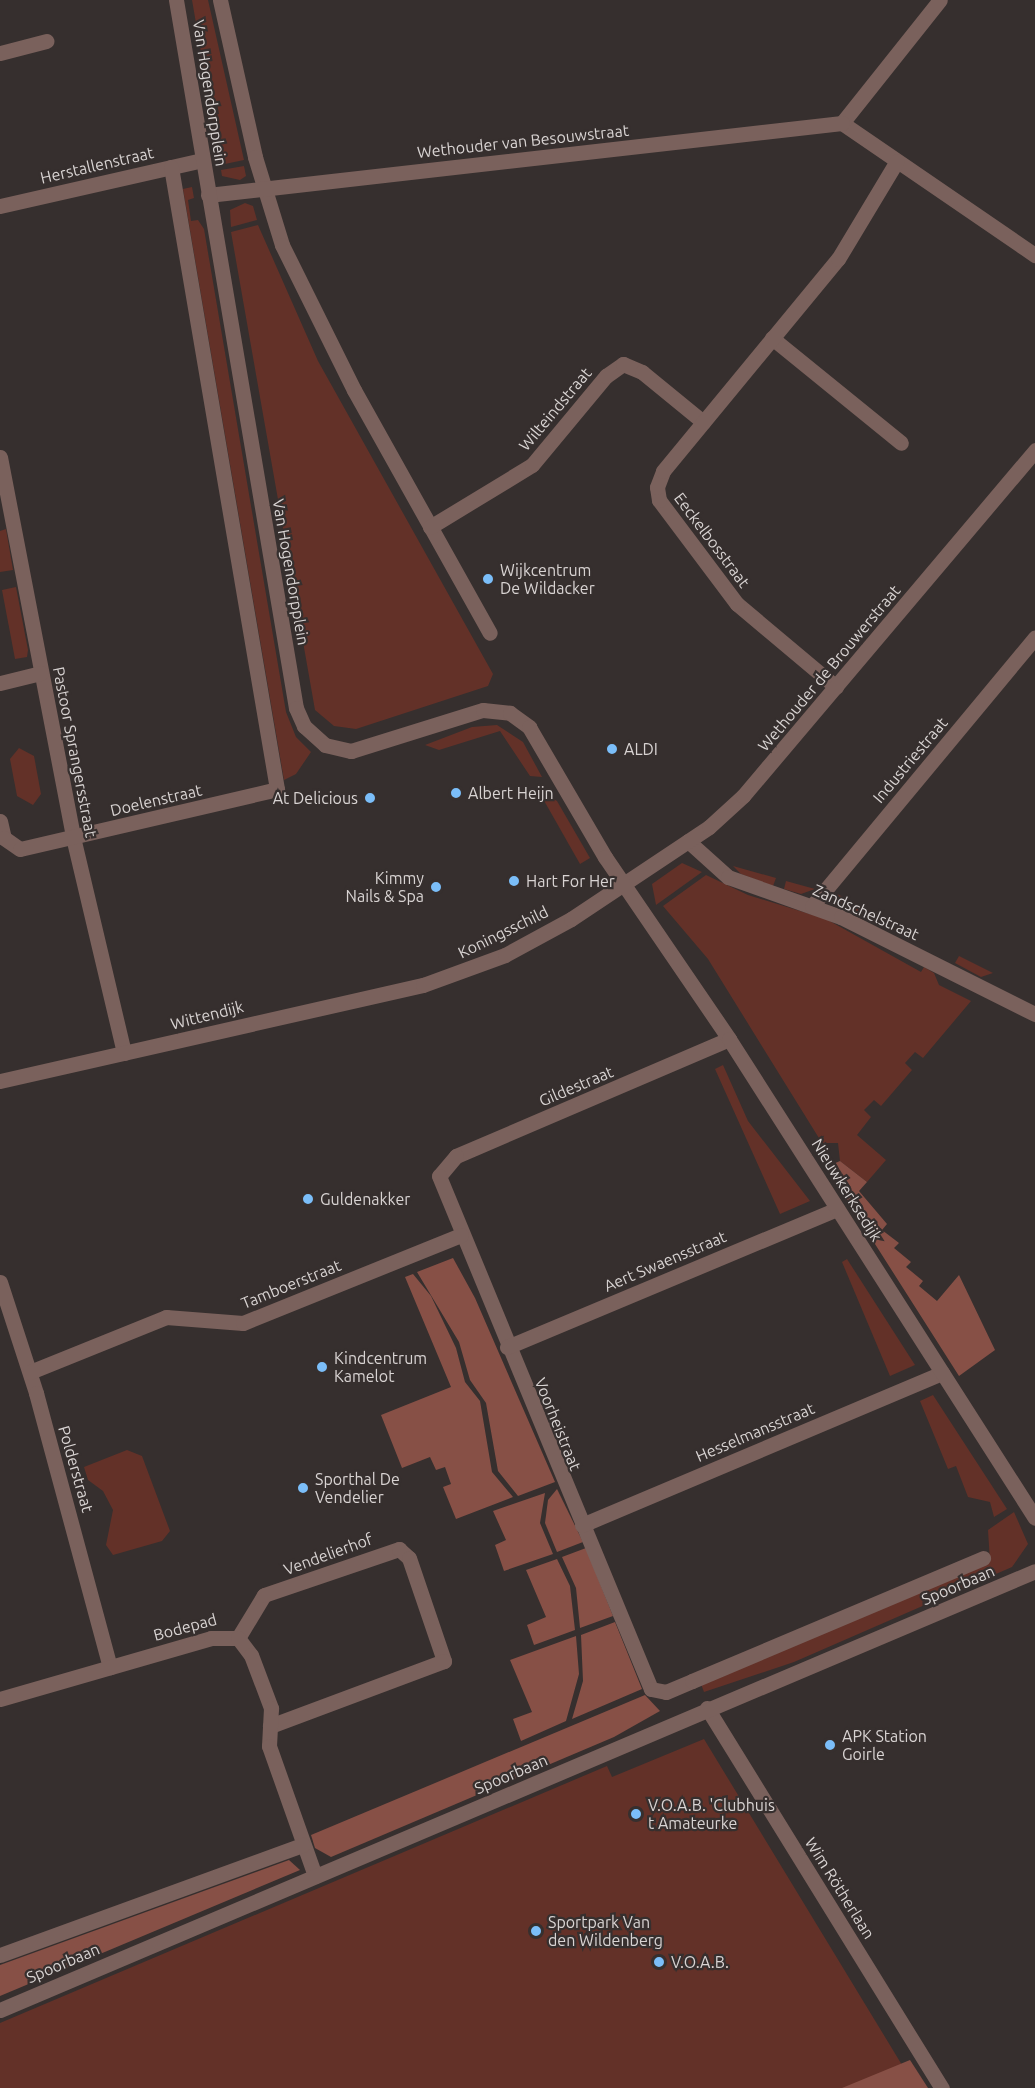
<!DOCTYPE html>
<html>
<head>
<meta charset="utf-8">
<style>
	body { margin:0 }
	#map { position:relative; width:1035px; height:2088px; overflow:hidden; background:#362f2e; font-family:Ubuntu,sans-serif }
	div>[style] { position:absolute }
	.green>* { inset:0; background:#633128 }
	.forest>* { inset:0; background:#875046 }
	.minor>* { height:15px; margin:-7.5px; padding:0 7.5px; transform-origin:7.5px; border-radius:7.5px; background:#7a615c }
	.tertiary>* { height:15px; margin:-7.5px; padding:0 7.5px; transform-origin:7.5px; border-radius:7.5px; background:#7a615c }
	.dots>* { width:16px; height:16px; translate:-50% -50%; box-sizing:border-box; border:3px solid #362f2e; border-radius:50% }
	span { translate:-50% -50%; white-space:nowrap; text-align:center; line-height:1.15; -webkit-text-stroke:4.5px #362f2e; paint-order:stroke }
	.street-label { font-size:16px; color:#d8d3d2 }
	.poi-label { font-size:16px; color:#d8d3d2 }
	.left { translate:0 -50%; text-align:left }
	.right { translate:-100% -50%; text-align:right }
</style>
</head>
<body>
<div id="map">
	<div class="green">
		<div style="clip-path:polygon(192px 0,208px 0,244px 160px,220px 165px,212px 116px,219px 114px,217px 103px,210px 104px)"></div>
		<div style="clip-path:polygon(244px 166px,246px 176px,240px 180px,222px 176px,221px 170px)"></div>
		<div style="clip-path:polygon(192px 187px,194px 198px,188px 200px,191px 221px,198px 220px,204px 229px,286px 712px,296px 737px,311px 752px,296px 774px,284px 780px,183px 189px)"></div>
		<div style="clip-path:polygon(245px 203px,253px 206px,257px 220px,231px 227px,230px 210px)"></div>
		<div style="clip-path:polygon(258px 225px,318px 361px,493px 674px,488px 686px,356px 729px,334px 726px,315px 710px,231px 232px)"></div>
		<div style="clip-path:polygon(6px 529px,13px 570px,0 572px,0 531px)"></div>
		<div style="clip-path:polygon(16px 587px,28px 650px,27px 657px,15px 659px,2px 590px)"></div>
		<div style="clip-path:polygon(497px 725px,523px 742px,542px 777px,530px 776px,500px 731px,439px 750px,425px 745px,472px 727px)"></div>
		<div style="clip-path:polygon(19px 748px,34px 756px,41px 794px,33px 805px,17px 796px,10px 759px)"></div>
		<div style="clip-path:polygon(538px 790px,557px 801px,590px 858px,580px 864px)"></div>
		<div style="clip-path:polygon(682px 863px,702px 872px,656px 905px,652px 884px)"></div>
		<div style="clip-path:polygon(733px 866px,776px 878px,773px 886px,741px 874px)"></div>
		<div style="clip-path:polygon(706px 875px,748px 895px,826px 919px,921px 972px,924px 967px,934px 973px,939px 985px,971px 1001px,923px 1058px,915px 1052px,905px 1063px,912px 1070px,881px 1106px,874px 1100px,864px 1110px,871px 1117px,857px 1135px,886px 1160px,867px 1182px,840px 1161px,838px 1143px,822px 1143px,708px 959px,663px 906px)"></div>
		<div style="clip-path:polygon(786px 881px,815px 889px,801px 894px,784px 889px)"></div>
		<div style="clip-path:polygon(837px 894px,871px 911px,867px 920px,842px 907px)"></div>
		<div style="clip-path:polygon(959px 956px,993px 973px,981px 977px,955px 963px)"></div>
		<div style="clip-path:polygon(723px 1065px,748px 1121px,810px 1201px,780px 1214px,715px 1069px)"></div>
		<div style="clip-path:polygon(847px 1259px,915px 1365px,890px 1376px,842px 1262px)"></div>
		<div style="clip-path:polygon(933px 1395px,1007px 1509px,994px 1517px,990px 1502px,968px 1497px,956px 1466px,948px 1469px,920px 1401px)"></div>
		<div style="clip-path:polygon(127px 1450px,142px 1456px,170px 1531px,162px 1541px,113px 1555px,106px 1545px,113px 1510px,103px 1491px,88px 1480px,84px 1467px)"></div>
		<div style="clip-path:polygon(1014px 1512px,1028px 1544px,1012px 1567px,794px 1662px,704px 1692px,701px 1684px,990px 1562px,988px 1530px)"></div>
		<div style="clip-path:polygon(704px 1739px,916px 2088px,0 2088px,0 2023px,607px 1766px,612px 1777px)"></div>
	</div>
	<div class="forest">
		<div style="clip-path:polygon(840px 1161px,867px 1182px,859px 1191px,887px 1224px,882px 1230px,899px 1243px,894px 1248px,911px 1262px,906px 1267px,923px 1281px,919px 1286px,937px 1301px,959px 1275px,995px 1350px,959px 1376px,826px 1167px)"></div>
		<div style="clip-path:polygon(453px 1258px,475px 1298px,555px 1482px,518px 1496px,498px 1471px,486px 1403px,470px 1380px,459px 1342px,417px 1272px)"></div>
		<div style="clip-path:polygon(413px 1274px,431px 1296px,456px 1348px,465px 1382px,480px 1401px,492px 1472px,513px 1497px,456px 1519px,443px 1487px,451px 1484px,445px 1467px,436px 1470px,430px 1457px,402px 1468px,381px 1415px,451px 1387px,405px 1277px)"></div>
		<div style="clip-path:polygon(557px 1489px,583px 1542px,557px 1552px,545px 1523px,548px 1500px)"></div>
		<div style="clip-path:polygon(545px 1493px,540px 1523px,553px 1554px,504px 1571px,495px 1545px,506px 1540px,493px 1511px)"></div>
		<div style="clip-path:polygon(586px 1548px,613px 1616px,580px 1628px,576px 1588px,562px 1557px)"></div>
		<div style="clip-path:polygon(557px 1559px,570px 1586px,575px 1630px,534px 1645px,527px 1625px,546px 1617px,526px 1570px)"></div>
		<div style="clip-path:polygon(615px 1622px,642px 1689px,572px 1719px,583px 1681px,581px 1635px)"></div>
		<div style="clip-path:polygon(576px 1636px,579px 1674px,566px 1721px,521px 1741px,513px 1719px,532px 1712px,510px 1660px)"></div>
		<div style="clip-path:polygon(645px 1695px,660px 1711px,614px 1737px,331px 1857px,315px 1848px,311px 1835px)"></div>
		<div style="clip-path:polygon(289px 1860px,300px 1870px,0 1996px,0 1965px)"></div>
		<div style="clip-path:polygon(910px 2060px,928px 2088px,842px 2088px)"></div>
	</div>
	<div class="minor">
		<div style="left:220px;top:0;width:161px;rotate:77.4deg"></div>
		<div style="left:255px;top:157px;width:92px;rotate:72.9deg"></div>
		<div style="left:282px;top:245px;width:162px;rotate:63.6deg"></div>
		<div style="left:354px;top:390px;width:278px;rotate:60.8deg"></div>
		<div style="left:0;top:53px;width:48px;rotate:-14.6deg"></div>
		<div style="left:842px;top:123px;width:234px;rotate:34.4deg"></div>
		<div style="left:842px;top:123px;width:157px;rotate:-51.5deg"></div>
		<div style="left:208px;top:195px;width:638px;rotate:-6.48deg"></div>
		<div style="left:0;top:206px;width:207px;rotate:-12.8deg"></div>
		<div style="left:772px;top:338px;width:166px;rotate:39.1deg"></div>
		<div style="left:0;top:457px;width:387px;rotate:79.1deg"></div>
		<div style="left:73px;top:837px;width:222px;rotate:76.7deg"></div>
		<div style="left:430px;top:527px;width:119px;rotate:-31.3deg"></div>
		<div style="left:532px;top:465px;width:116px;rotate:-50.3deg"></div>
		<div style="left:606px;top:376px;width:21px;rotate:-35deg"></div>
		<div style="left:623px;top:364px;width:21px;rotate:23deg"></div>
		<div style="left:642px;top:372px;width:79px;rotate:39.3deg"></div>
		<div style="left:0;top:683px;width:42px;rotate:-13.7deg"></div>
		<div style="left:836px;top:687px;width:129px;rotate:-140deg"></div>
		<div style="left:737px;top:604px;width:130px;rotate:-126.9deg"></div>
		<div style="left:659px;top:500px;width:13px;rotate:-99deg"></div>
		<div style="left:657px;top:487px;width:17px;rotate:-69deg"></div>
		<div style="left:663px;top:471px;width:275px;rotate:-50.5deg"></div>
		<div style="left:838px;top:259px;width:114px;rotate:-59deg"></div>
		<div style="left:0;top:821px;width:17px;rotate:77deg"></div>
		<div style="left:4px;top:838px;width:19px;rotate:35deg"></div>
		<div style="left:20px;top:849px;width:264px;rotate:-13.1deg"></div>
		<div style="left:277px;top:789px;width:631px;rotate:-99.67deg"></div>
		<div style="left:688px;top:841px;width:54px;rotate:42deg"></div>
		<div style="left:728px;top:877px;width:120px;rotate:19.5deg"></div>
		<div style="left:841px;top:917px;width:217px;rotate:26.6deg"></div>
		<div style="left:812px;top:906px;width:349px;rotate:-50.3deg"></div>
		<div style="left:729px;top:1039px;width:297px;rotate:156.8deg"></div>
		<div style="left:456px;top:1156px;width:26px;rotate:130deg"></div>
		<div style="left:439px;top:1176px;width:555px;rotate:67.55deg"></div>
		<div style="left:651px;top:1689px;width:15px;rotate:11deg"></div>
		<div style="left:666px;top:1692px;width:28px;rotate:-23deg"></div>
		<div style="left:692px;top:1681px;width:316px;rotate:-22.9deg"></div>
		<div style="left:0;top:1081px;width:434px;rotate:-12.8deg"></div>
		<div style="left:423px;top:985px;width:87px;rotate:-20.1deg"></div>
		<div style="left:505px;top:955px;width:75px;rotate:-28.6deg"></div>
		<div style="left:571px;top:919px;width:166px;rotate:-33.7deg"></div>
		<div style="left:709px;top:827px;width:46px;rotate:-42.4deg"></div>
		<div style="left:743px;top:796px;width:453px;rotate:-49.8deg"></div>
		<div style="left:0;top:1282px;width:117px;rotate:72deg"></div>
		<div style="left:36px;top:1393px;width:284px;rotate:74.9deg"></div>
		<div style="left:507px;top:1347px;width:358px;rotate:-22.7deg"></div>
		<div style="left:30px;top:1372px;width:147px;rotate:-22deg"></div>
		<div style="left:166px;top:1317px;width:77px;rotate:4.5deg"></div>
		<div style="left:243px;top:1323px;width:235px;rotate:-22deg"></div>
		<div style="left:582px;top:1525px;width:391px;rotate:-22.9deg"></div>
		<div style="left:238px;top:1638px;width:50px;rotate:-58.8deg"></div>
		<div style="left:264px;top:1595px;width:143px;rotate:-18.8deg"></div>
		<div style="left:399px;top:1549px;width:13px;rotate:42deg"></div>
		<div style="left:409px;top:1558px;width:109px;rotate:71.2deg"></div>
		<div style="left:444px;top:1661px;width:186px;rotate:159.5deg"></div>
		<div style="left:0;top:1699px;width:220px;rotate:-16.1deg"></div>
		<div style="left:211px;top:1638px;width:27px"></div>
		<div style="left:238px;top:1638px;width:21px;rotate:53deg"></div>
		<div style="left:251px;top:1655px;width:57px;rotate:69.3deg"></div>
		<div style="left:271px;top:1708px;width:38px;rotate:93deg"></div>
		<div style="left:269px;top:1746px;width:138px;rotate:70.5deg"></div>
		<div style="left:707px;top:1708px;width:447px;rotate:58.3deg"></div>
		<div style="left:0;top:1955px;width:322px;rotate:-20deg"></div>
	</div>
	<div class="tertiary">
		<div style="left:176px;top:0;width:718px;rotate:80.38deg"></div>
		<div style="left:296px;top:708px;width:20px;rotate:66deg"></div>
		<div style="left:304px;top:726px;width:28px;rotate:42deg"></div>
		<div style="left:325px;top:745px;width:27px;rotate:13deg"></div>
		<div style="left:351px;top:751px;width:138px;rotate:-17.3deg"></div>
		<div style="left:483px;top:710px;width:27px;rotate:6deg"></div>
		<div style="left:510px;top:713px;width:24px;rotate:36deg"></div>
		<div style="left:529px;top:727px;width:151px;rotate:59.7deg"></div>
		<div style="left:605px;top:857px;width:220px;rotate:55.7deg"></div>
		<div style="left:729px;top:1039px;width:568px;rotate:57.43deg"></div>
		<div style="left:0;top:2010px;width:1124px;rotate:-22.98deg"></div>
	</div>
	<div class="dots">
		<div style="left:488px;top:579px;background:#7bbef9"></div>
		<div style="left:612px;top:749px;background:#7bbef9"></div>
		<div style="left:456px;top:793px;background:#7bbef9"></div>
		<div style="left:370px;top:798px;background:#7bbef9"></div>
		<div style="left:514px;top:881px;background:#7bbef9"></div>
		<div style="left:436px;top:887px;background:#7bbef9"></div>
		<div style="left:308px;top:1199px;background:#7bbef9"></div>
		<div style="left:322px;top:1367px;background:#7bbef9"></div>
		<div style="left:303px;top:1488px;background:#7bbef9"></div>
		<div style="left:830px;top:1745px;background:#7bbef9"></div>
		<div style="left:636px;top:1814px;background:#7bbef9"></div>
		<div style="left:536px;top:1931px;background:#7bbef9"></div>
		<div style="left:659px;top:1962px;background:#7bbef9"></div>
	</div>
	<div class="street-label">
		<span style="left:210px;top:93px;rotate:81deg">Van Hogendorpplein</span>
		<span style="left:523px;top:141px;rotate:-6deg">Wethouder van Besouwstraat</span>
		<span style="left:97px;top:165px;rotate:-13deg">Herstallenstraat</span>
		<span style="left:555px;top:409px;rotate:-50deg">Wilteindstraat</span>
		<span style="left:712px;top:540px;rotate:53deg">Eeckelbosstraat</span>
		<span style="left:291px;top:572px;rotate:80deg">Van Hogendorpplein</span>
		<span style="left:829px;top:668px;rotate:-50deg">Wethouder de Brouwerstraat</span>
		<span style="left:75px;top:752px;rotate:79deg">Pastoor Sprangersstraat</span>
		<span style="left:910px;top:760px;rotate:-50deg">Industriestraat</span>
		<span style="left:156px;top:800px;rotate:-13deg">Doelenstraat</span>
		<span style="left:866px;top:912px;rotate:24deg">Zandschelstraat</span>
		<span style="left:503px;top:932px;rotate:-26deg">Koningsschild</span>
		<span style="left:207px;top:1015px;rotate:-14deg">Wittendijk</span>
		<span style="left:576px;top:1086px;rotate:-23deg">Gildestraat</span>
		<span style="left:847px;top:1190px;rotate:58deg">Nieuwkerksedijk</span>
		<span style="left:665px;top:1261px;rotate:-23deg">Aert Swaensstraat</span>
		<span style="left:291px;top:1284px;rotate:-22deg">Tamboerstraat</span>
		<span style="left:558px;top:1424px;rotate:68deg">Voorheistraat</span>
		<span style="left:755px;top:1432px;rotate:-23deg">Hesselmansstraat</span>
		<span style="left:76px;top:1469px;rotate:74deg">Polderstraat</span>
		<span style="left:328px;top:1554px;rotate:-20deg">Vendelierhof</span>
		<span style="left:958px;top:1585px;rotate:-23deg">Spoorbaan</span>
		<span style="left:185px;top:1627px;rotate:-15deg">Bodepad</span>
		<span style="left:511px;top:1774px;rotate:-23deg">Spoorbaan</span>
		<span style="left:840px;top:1888px;rotate:58deg">Wim Rötherlaan</span>
		<span style="left:63px;top:1963px;rotate:-23deg">Spoorbaan</span>
	</div>
	<div class="poi-label">
		<span class="left" style="left:500px;top:579px">Wijkcentrum<br>De Wildacker</span>
		<span class="left" style="left:624px;top:749px">ALDI</span>
		<span class="left" style="left:468px;top:793px">Albert Heijn</span>
		<span class="right" style="left:358px;top:798px">At Delicious</span>
		<span class="right" style="left:424px;top:887px">Kimmy<br>Nails &amp; Spa</span>
		<span class="left" style="left:526px;top:881px">Hart For Her</span>
		<span class="left" style="left:320px;top:1199px">Guldenakker</span>
		<span class="left" style="left:334px;top:1367px">Kindcentrum<br>Kamelot</span>
		<span class="left" style="left:315px;top:1488px">Sporthal De<br>Vendelier</span>
		<span class="left" style="left:842px;top:1745px">APK Station<br>Goirle</span>
		<span class="left" style="left:648px;top:1814px">V.O.A.B. 'Clubhuis<br>t Amateurke</span>
		<span class="left" style="left:548px;top:1931px">Sportpark Van<br>den Wildenberg</span>
		<span class="left" style="left:671px;top:1962px">V.O.A.B.</span>
	</div>
</div>
</body>
</html>
